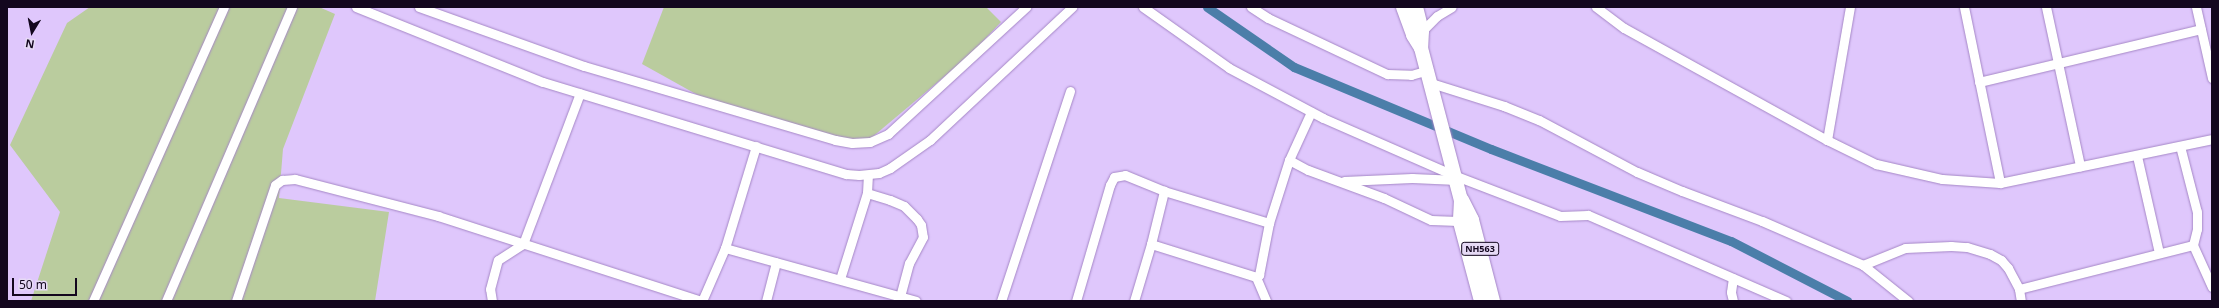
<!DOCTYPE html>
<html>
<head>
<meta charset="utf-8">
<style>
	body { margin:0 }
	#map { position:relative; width:2219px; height:308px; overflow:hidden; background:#dfc7fc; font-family:"Noto Sans",sans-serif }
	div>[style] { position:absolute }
	.green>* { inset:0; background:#bacc9e }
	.canal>* { height:9px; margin:-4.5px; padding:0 4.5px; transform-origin:4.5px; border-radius:4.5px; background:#4b7ea9 }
	.roads { filter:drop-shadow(0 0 1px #a587c6) drop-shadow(0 0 1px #a587c6) }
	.minor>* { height:9px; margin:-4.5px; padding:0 4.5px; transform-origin:4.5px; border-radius:4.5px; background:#fff }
	.trunk>* { height:14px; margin:-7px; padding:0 7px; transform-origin:7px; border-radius:7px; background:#fff }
	span { translate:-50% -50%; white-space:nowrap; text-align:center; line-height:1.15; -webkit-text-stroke:3.5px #e6daf5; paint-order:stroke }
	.shield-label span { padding:1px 3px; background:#e6daf5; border:1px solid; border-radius:3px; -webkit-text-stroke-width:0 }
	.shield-label { font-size:9px; color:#13071e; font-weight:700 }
	.frame { position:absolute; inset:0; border:8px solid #13071e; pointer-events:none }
	.north { position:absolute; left:12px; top:12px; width:40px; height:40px; -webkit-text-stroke:3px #e6daf5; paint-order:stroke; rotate:190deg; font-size:11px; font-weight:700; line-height:16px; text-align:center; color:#13071e }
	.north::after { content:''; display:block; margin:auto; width:14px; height:18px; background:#13071e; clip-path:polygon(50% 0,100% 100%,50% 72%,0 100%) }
	.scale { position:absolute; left:12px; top:278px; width:65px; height:18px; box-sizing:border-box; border:2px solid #13071e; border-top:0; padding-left:5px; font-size:12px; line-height:14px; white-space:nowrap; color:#13071e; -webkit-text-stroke:3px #e6daf5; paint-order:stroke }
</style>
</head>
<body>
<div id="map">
	<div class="green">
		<div style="clip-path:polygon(90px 7px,319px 7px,335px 14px,283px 149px,279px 198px,389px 212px,375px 301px,31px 301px,60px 212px,10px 145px,67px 23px)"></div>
		<div style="clip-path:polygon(664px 7px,986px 7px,1001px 22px,970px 55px,864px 144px,721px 108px,642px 64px)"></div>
	</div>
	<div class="canal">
		<div style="left:1207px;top:7px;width:106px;rotate:34.6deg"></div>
		<div style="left:1294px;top:67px;width:213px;rotate:22.6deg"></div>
		<div style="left:1491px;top:149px;width:257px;rotate:21deg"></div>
		<div style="left:1731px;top:241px;width:131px;rotate:27.3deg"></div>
	</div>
	<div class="roads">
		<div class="minor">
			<div style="left:356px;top:7px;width:201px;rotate:21.9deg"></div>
			<div style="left:543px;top:82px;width:317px;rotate:16.9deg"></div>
			<div style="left:846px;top:174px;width:13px;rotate:4deg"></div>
			<div style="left:859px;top:175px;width:20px;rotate:-6deg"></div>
			<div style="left:879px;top:173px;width:12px;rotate:-24deg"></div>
			<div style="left:890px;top:168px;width:49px;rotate:-35deg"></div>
			<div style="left:930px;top:140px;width:195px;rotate:-43.1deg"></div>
			<div style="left:419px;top:7px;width:175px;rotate:19.7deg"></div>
			<div style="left:584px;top:66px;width:262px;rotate:16.4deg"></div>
			<div style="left:835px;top:140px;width:17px;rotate:10deg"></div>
			<div style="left:852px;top:143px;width:18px;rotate:-3deg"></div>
			<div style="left:870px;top:142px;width:20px;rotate:-24deg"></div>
			<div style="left:888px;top:134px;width:188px;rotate:-42.6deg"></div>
			<div style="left:1143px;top:7px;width:105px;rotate:35.3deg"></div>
			<div style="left:1229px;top:68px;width:106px;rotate:28deg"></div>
			<div style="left:1323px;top:118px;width:145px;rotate:23.6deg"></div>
			<div style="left:1456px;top:176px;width:111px;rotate:21deg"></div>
			<div style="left:1560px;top:216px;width:28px;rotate:-2deg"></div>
			<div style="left:1588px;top:215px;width:216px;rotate:23.5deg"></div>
			<div style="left:1251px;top:7px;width:20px;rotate:33deg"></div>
			<div style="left:1268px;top:18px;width:132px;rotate:25.2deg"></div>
			<div style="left:1387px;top:74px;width:24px;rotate:2deg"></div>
			<div style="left:1411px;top:75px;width:18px;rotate:-16deg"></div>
			<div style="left:1596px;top:7px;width:35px;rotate:37deg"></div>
			<div style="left:1624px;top:28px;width:232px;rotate:28.9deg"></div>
			<div style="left:1827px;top:140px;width:55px;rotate:26.1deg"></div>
			<div style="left:1876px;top:164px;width:68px;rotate:12.8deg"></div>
			<div style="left:1942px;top:179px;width:58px;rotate:3.9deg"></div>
			<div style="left:2000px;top:183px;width:217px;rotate:-11.7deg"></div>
			<div style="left:1964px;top:7px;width:180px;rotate:78.4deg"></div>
			<div style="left:2046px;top:7px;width:163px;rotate:77.9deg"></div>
			<div style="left:2196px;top:7px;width:73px;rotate:77.3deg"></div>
			<div style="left:1422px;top:31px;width:21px;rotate:-45deg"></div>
			<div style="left:1437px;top:16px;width:17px;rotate:-31deg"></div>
			<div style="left:1979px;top:82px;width:228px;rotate:-13.4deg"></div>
			<div style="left:1431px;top:83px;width:77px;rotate:17.5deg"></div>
			<div style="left:1504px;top:106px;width:38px;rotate:22deg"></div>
			<div style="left:1539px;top:120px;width:111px;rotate:28deg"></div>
			<div style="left:1637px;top:172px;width:49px;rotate:22.9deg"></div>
			<div style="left:1682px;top:191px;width:85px;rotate:20.6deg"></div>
			<div style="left:1762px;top:221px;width:110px;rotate:23.5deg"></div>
			<div style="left:1863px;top:265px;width:58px;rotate:38.7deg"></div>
			<div style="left:1827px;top:140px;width:135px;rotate:-80.2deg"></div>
			<div style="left:756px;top:146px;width:107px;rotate:106.9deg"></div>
			<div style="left:725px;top:248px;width:198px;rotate:15.5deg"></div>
			<div style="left:2180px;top:146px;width:68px;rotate:75.6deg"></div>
			<div style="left:2197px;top:212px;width:17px;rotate:90deg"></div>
			<div style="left:2197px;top:229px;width:16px;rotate:104deg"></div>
			<div style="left:2193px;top:245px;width:46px;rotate:65.7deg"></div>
			<div style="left:2137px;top:156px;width:99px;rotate:77.2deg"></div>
			<div style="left:1289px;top:160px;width:53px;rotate:-65.4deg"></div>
			<div style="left:1344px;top:181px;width:68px;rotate:-2.5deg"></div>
			<div style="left:1412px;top:178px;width:45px;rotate:2.5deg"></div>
			<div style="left:867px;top:193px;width:24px;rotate:17deg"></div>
			<div style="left:890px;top:200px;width:15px;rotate:23deg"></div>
			<div style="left:904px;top:206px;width:18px;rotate:45deg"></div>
			<div style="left:917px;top:219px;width:7px;rotate:56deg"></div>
			<div style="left:921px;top:225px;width:12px;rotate:81deg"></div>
			<div style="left:923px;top:237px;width:30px;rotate:118deg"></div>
			<div style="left:909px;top:263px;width:34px;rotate:105deg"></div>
			<div style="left:1151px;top:244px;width:110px;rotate:17.4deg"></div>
			<div style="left:1256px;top:277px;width:4px;rotate:-34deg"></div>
			<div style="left:1259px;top:275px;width:53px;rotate:-79.1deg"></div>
			<div style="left:1269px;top:223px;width:66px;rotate:-72.4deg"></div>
			<div style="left:1289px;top:160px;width:21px;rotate:28deg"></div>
			<div style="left:1308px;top:170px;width:81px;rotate:20.2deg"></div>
			<div style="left:1384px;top:198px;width:52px;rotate:25.1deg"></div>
			<div style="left:1431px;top:220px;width:34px;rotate:2deg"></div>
			<div style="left:1863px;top:265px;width:45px;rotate:-22deg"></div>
			<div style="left:1905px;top:248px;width:46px;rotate:-2.5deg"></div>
			<div style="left:1951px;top:246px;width:16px;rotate:4deg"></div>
			<div style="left:1967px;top:247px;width:24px;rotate:17deg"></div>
			<div style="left:1990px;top:254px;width:13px;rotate:29deg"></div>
			<div style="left:2001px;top:260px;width:11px;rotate:49deg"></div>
			<div style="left:2008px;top:268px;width:24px;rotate:62deg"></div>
			<div style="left:2019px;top:289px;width:12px;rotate:81deg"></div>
			<div style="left:1256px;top:277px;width:26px;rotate:67deg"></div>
			<div style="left:840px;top:279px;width:90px;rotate:-72.6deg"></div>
			<div style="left:867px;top:193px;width:18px;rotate:-87deg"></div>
			<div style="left:2019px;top:289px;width:179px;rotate:-14.2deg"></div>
			<div style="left:93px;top:301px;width:322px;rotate:-66deg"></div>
			<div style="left:166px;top:301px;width:320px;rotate:-66.8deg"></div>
			<div style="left:236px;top:301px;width:122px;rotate:-71.4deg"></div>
			<div style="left:275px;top:185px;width:9px;rotate:-36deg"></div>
			<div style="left:282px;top:180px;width:13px;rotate:-4deg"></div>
			<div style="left:295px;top:179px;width:148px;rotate:14.5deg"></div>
			<div style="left:438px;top:216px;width:276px;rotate:17.9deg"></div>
			<div style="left:492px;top:301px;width:12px;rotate:-99deg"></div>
			<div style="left:490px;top:289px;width:30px;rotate:-75deg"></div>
			<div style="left:498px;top:260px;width:30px;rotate:-33deg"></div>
			<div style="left:523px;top:244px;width:161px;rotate:-69.3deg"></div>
			<div style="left:702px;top:301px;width:58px;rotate:-66.5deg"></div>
			<div style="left:766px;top:301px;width:40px;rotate:-75.6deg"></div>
			<div style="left:1001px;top:301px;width:221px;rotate:-71.8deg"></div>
			<div style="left:1076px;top:301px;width:121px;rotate:-73.7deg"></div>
			<div style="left:1110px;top:185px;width:9px;rotate:-63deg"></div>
			<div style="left:1114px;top:177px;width:11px;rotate:-10deg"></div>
			<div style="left:1125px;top:175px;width:42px;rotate:22.3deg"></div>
			<div style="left:1164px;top:191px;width:110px;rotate:16.9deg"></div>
			<div style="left:1134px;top:301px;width:59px;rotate:-73.4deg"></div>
			<div style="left:1151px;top:244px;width:55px;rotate:-76.2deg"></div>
			<div style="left:1733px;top:301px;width:9px;rotate:-103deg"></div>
			<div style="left:1731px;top:292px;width:14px;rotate:-82deg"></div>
		</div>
		<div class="trunk">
			<div style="left:1403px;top:7px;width:30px;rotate:70deg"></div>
			<div style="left:1413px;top:35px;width:15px;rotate:58deg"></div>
			<div style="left:1416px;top:7px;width:25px;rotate:76deg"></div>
			<div style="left:1422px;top:31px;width:17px;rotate:93deg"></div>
			<div style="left:1421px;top:48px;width:157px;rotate:75.3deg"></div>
			<div style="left:1461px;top:200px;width:22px;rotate:93deg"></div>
			<div style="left:1460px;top:222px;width:82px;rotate:75.1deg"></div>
			<div style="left:1462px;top:200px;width:22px;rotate:63deg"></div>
			<div style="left:1472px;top:220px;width:84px;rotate:75.5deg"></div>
		</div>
	</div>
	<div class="shield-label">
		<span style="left:1480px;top:249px">NH563</span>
	</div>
	<div class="frame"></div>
	<div class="north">N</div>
	<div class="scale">50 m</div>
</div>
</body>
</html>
